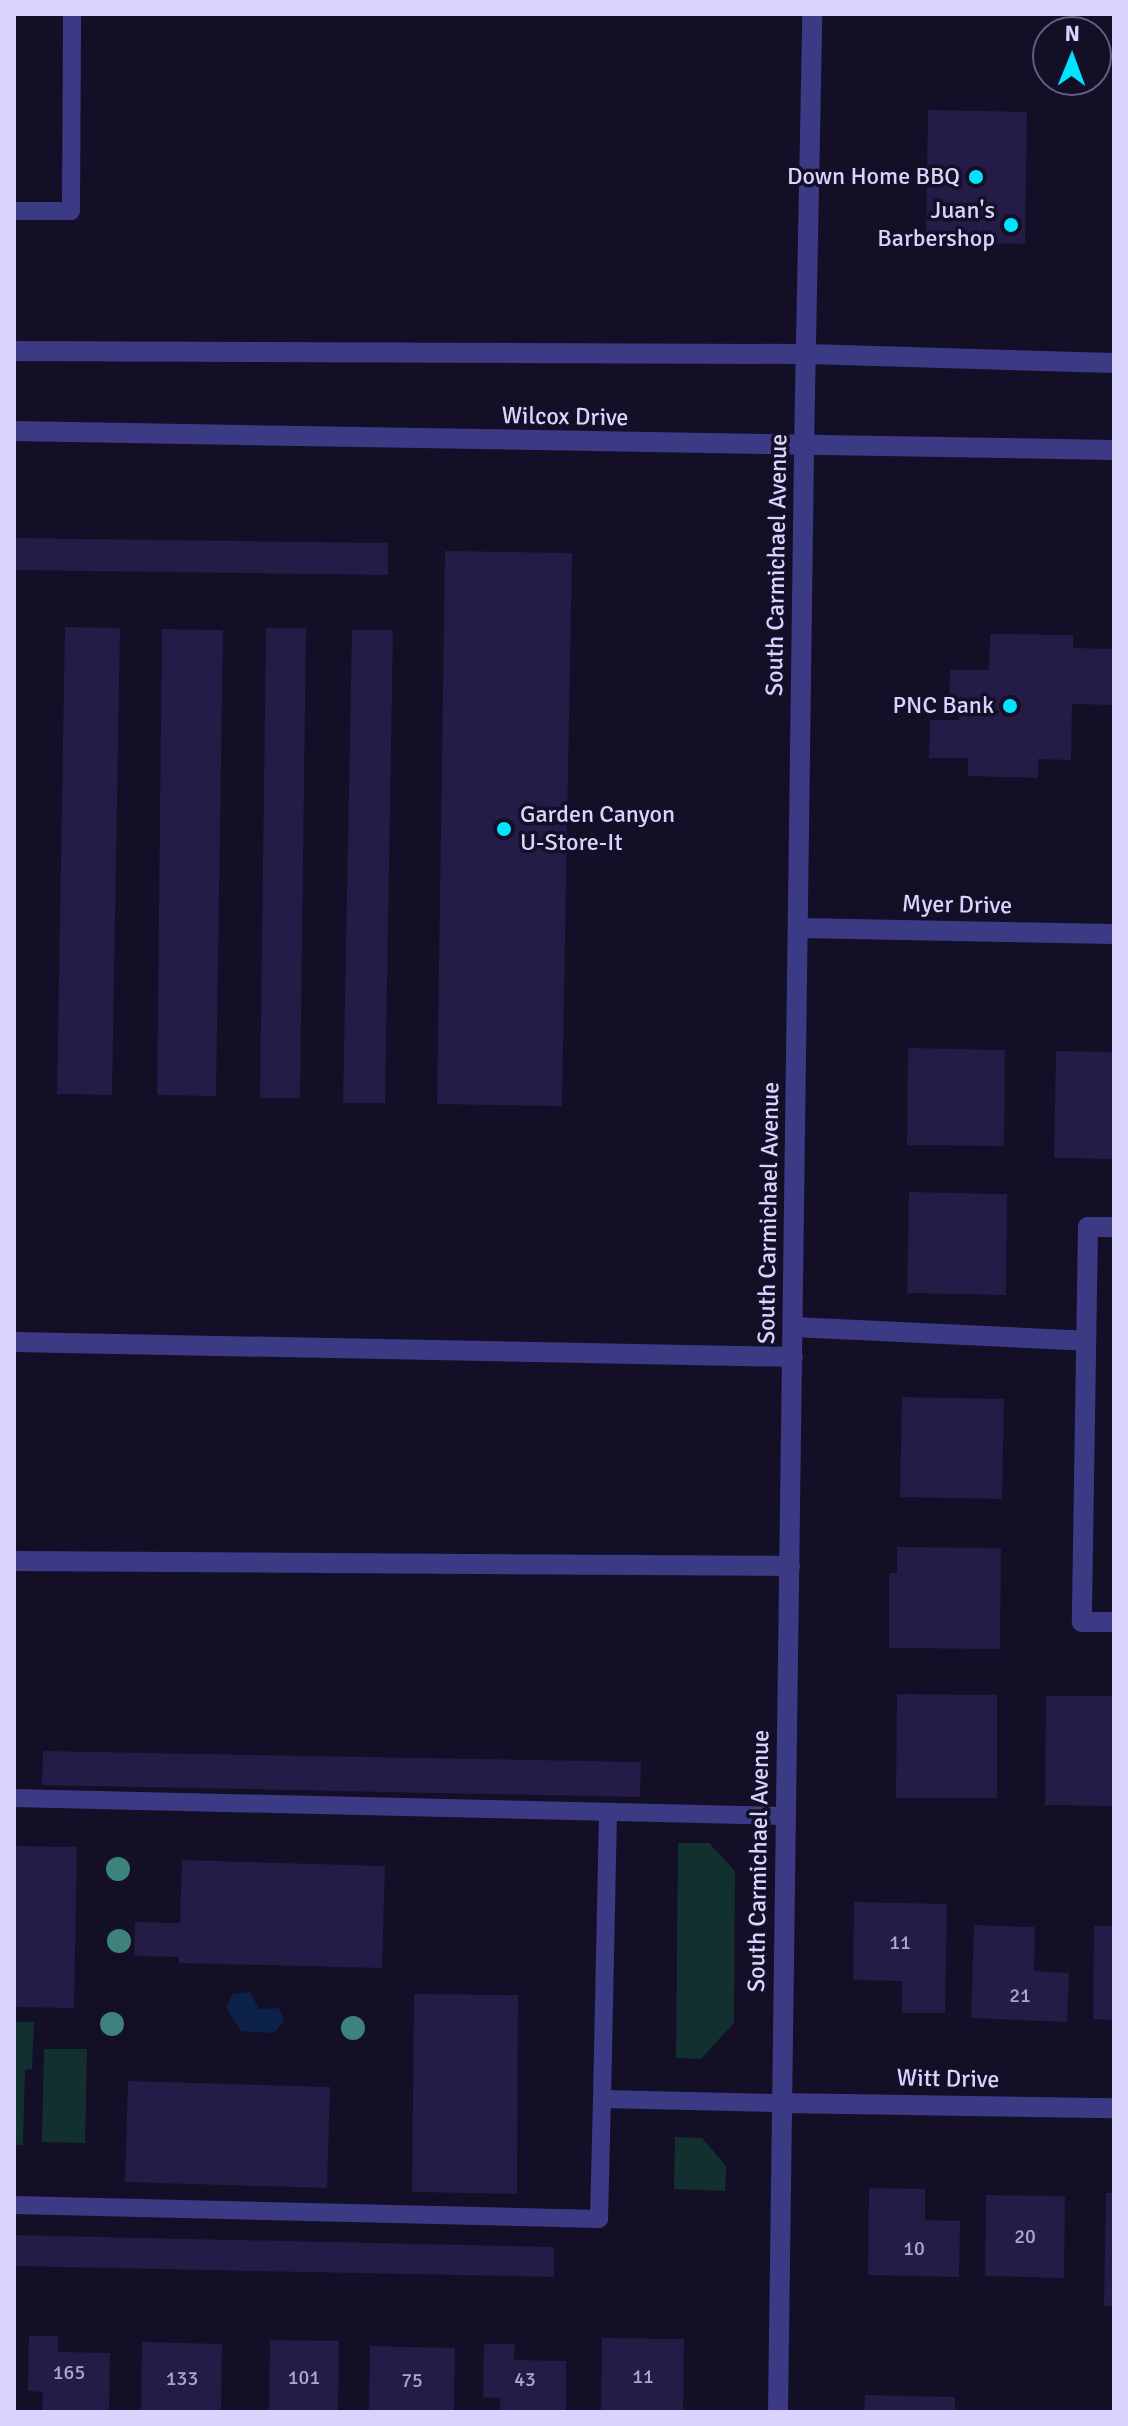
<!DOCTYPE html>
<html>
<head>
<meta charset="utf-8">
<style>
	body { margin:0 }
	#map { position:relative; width:1128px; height:2426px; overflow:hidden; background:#130f26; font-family:Signika,sans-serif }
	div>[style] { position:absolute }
	.green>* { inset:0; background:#12302f }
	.water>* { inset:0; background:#0c2248 }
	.building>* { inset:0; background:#241b47 }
	.service>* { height:18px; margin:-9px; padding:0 9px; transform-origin:9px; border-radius:9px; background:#3d3a85 }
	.minor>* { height:20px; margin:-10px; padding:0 10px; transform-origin:10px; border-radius:10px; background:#3d3a85 }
	.tertiary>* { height:20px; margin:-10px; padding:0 10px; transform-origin:10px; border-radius:10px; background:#3d3a85 }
	.trees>* { width:24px; height:24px; margin:-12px; border-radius:50%; background:#3d827b }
	.dots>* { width:22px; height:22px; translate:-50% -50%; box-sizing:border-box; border:4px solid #130f26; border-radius:50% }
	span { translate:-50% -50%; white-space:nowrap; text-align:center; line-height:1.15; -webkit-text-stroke:7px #130f26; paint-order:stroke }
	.number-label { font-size:20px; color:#aca6d1 }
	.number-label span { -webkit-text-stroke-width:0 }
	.poi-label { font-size:24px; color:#d9d4ff }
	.right { translate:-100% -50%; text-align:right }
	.left { translate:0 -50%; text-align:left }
	.street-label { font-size:24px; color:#d9d4ff }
	.frame { position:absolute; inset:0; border:16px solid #d9d4ff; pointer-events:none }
	.north { position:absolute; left:1032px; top:16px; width:80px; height:80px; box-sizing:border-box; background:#130f26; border:2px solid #625e7d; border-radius:50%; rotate:1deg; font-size:22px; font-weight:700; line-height:32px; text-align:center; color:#d9d4ff }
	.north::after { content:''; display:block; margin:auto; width:28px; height:36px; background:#00e5ff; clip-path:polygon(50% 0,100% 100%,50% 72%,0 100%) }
</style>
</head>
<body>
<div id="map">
	<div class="green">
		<div style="clip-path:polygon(678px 1843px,709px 1843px,735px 1871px,734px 2023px,701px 2059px,676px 2058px)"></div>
		<div style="clip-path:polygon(14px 2022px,34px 2022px,32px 2069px,25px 2070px,23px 2145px,14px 2145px)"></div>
		<div style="clip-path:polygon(44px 2049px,87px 2049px,85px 2143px,42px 2142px)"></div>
		<div style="clip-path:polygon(675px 2137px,702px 2138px,726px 2166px,725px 2191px,674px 2189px)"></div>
	</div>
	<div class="water">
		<div style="clip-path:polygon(250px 1992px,259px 2009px,279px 2008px,284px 2021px,274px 2033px,241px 2031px,226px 2007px,233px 1994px)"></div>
	</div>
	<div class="building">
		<div style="clip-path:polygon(928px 110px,1027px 112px,1025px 244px,926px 242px)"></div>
		<div style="clip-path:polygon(14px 538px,388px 543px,388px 575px,14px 570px)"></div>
		<div style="clip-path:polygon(445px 551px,572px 553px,562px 1106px,437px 1104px)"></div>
		<div style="clip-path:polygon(65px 627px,120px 628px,112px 1095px,57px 1094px)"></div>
		<div style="clip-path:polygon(266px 628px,306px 628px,300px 1098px,260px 1098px)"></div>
		<div style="clip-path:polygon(162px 629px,223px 630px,216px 1096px,157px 1095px)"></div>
		<div style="clip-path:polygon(352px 630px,393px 630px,385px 1103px,343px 1103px)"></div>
		<div style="clip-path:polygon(990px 634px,1073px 635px,1073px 648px,1114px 649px,1114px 705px,1072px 704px,1071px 760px,1038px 759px,1038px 778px,968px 776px,968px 758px,929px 758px,930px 720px,959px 720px,960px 708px,949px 708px,950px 670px,989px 670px)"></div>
		<div style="clip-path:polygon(908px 1048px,1005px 1050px,1004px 1146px,907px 1145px)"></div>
		<div style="clip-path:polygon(1056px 1051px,1114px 1052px,1114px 1159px,1054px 1158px)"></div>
		<div style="clip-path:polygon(909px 1192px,1007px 1194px,1006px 1295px,907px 1293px)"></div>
		<div style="clip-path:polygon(902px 1397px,1004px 1399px,1002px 1499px,900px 1497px)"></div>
		<div style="clip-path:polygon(897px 1547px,1001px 1548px,1000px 1649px,889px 1648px,889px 1573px,897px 1573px)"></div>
		<div style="clip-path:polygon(897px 1694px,997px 1695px,997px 1798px,896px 1798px)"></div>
		<div style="clip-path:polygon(1046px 1696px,1114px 1696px,1114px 1806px,1045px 1805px)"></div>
		<div style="clip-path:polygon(43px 1751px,641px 1762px,640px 1797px,42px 1785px)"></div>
		<div style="clip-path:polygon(14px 1846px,77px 1847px,74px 2008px,14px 2007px)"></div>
		<div style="clip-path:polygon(182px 1860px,385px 1866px,382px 1968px,179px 1963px,179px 1957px,134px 1956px,135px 1922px,180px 1923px)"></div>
		<div style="clip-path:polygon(854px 1902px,947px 1904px,945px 2013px,902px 2013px,902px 1981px,853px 1980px)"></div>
		<div style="clip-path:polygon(974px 1925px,1035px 1927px,1034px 1971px,1069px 1973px,1067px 2022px,971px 2018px)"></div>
		<div style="clip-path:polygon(1094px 1926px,1114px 1926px,1114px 2020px,1093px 2019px)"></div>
		<div style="clip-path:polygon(414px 1994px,518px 1995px,517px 2194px,412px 2192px)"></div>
		<div style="clip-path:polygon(128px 2081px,330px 2087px,327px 2188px,125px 2182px)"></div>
		<div style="clip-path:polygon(869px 2188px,925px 2189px,925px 2220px,960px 2221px,959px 2277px,868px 2275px)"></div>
		<div style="clip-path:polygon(1106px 2193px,1114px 2193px,1114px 2306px,1104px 2306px)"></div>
		<div style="clip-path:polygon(986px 2195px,1065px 2196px,1064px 2278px,985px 2276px)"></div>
		<div style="clip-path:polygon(14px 2235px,554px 2247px,554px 2277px,14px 2266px)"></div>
		<div style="clip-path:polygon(29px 2336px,58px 2336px,58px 2352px,110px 2353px,109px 2412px,42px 2412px,43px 2392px,28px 2391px)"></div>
		<div style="clip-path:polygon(602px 2338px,684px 2339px,683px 2412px,601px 2412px)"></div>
		<div style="clip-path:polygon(270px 2340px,339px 2341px,338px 2412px,269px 2412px)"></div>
		<div style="clip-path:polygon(142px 2342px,222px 2344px,221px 2412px,141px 2412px)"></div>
		<div style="clip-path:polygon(484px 2344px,515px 2344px,514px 2360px,566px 2361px,566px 2412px,500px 2412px,500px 2398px,483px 2397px)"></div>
		<div style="clip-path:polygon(370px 2346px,455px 2348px,454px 2412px,369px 2412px)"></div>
		<div style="clip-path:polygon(865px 2395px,955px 2397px,955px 2412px,864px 2412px)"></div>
	</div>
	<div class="service">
		<div style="left:14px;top:211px;width:57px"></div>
		<div style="left:71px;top:211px;width:197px;rotate:-89.7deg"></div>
		<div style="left:14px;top:1798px;width:771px;rotate:1.34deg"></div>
		<div style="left:602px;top:2099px;width:287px;rotate:-88.8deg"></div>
		<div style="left:14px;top:2205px;width:585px;rotate:1.37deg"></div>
		<div style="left:599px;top:2219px;width:120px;rotate:-88.6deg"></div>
		<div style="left:602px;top:2099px;width:179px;rotate:1.3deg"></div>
	</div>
	<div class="minor">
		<div style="left:799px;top:928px;width:315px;rotate:1.1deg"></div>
		<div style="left:1114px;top:1227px;width:26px;rotate:180deg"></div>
		<div style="left:1088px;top:1227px;width:395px;rotate:90.9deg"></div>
		<div style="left:1082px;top:1622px;width:32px"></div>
		<div style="left:793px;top:1327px;width:293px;rotate:2.7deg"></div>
		<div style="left:14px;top:1342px;width:779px;rotate:1.1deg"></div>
		<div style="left:14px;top:1561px;width:776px;rotate:0.37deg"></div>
		<div style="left:781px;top:2103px;width:333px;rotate:0.9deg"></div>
		<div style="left:778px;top:2412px;width:1965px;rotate:-89.24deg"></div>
	</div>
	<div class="tertiary">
		<div style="left:14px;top:351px;width:793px;rotate:0.22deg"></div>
		<div style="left:807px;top:354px;width:307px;rotate:1.7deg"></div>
		<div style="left:14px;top:431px;width:1100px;rotate:0.99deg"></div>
		<div style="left:804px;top:447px;width:433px;rotate:-88.9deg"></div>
	</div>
	<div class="trees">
		<div style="left:118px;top:1869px"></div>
		<div style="left:119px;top:1941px"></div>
		<div style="left:112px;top:2024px"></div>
		<div style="left:353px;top:2028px"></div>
	</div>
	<div class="dots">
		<div style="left:976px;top:177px;background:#00e5ff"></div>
		<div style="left:1011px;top:225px;background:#00e5ff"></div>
		<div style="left:1010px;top:706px;background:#00e5ff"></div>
		<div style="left:504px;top:829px;background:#00e5ff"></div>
	</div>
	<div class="number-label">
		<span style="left:900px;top:1942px">11</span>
		<span style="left:1020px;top:1995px">21</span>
		<span style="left:1025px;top:2236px">20</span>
		<span style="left:914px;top:2248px">10</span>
		<span style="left:69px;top:2372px">165</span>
		<span style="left:643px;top:2376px">11</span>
		<span style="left:304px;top:2377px">101</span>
		<span style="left:182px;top:2378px">133</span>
		<span style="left:525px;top:2379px">43</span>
		<span style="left:412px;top:2380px">75</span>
	</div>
	<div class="poi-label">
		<span class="right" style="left:960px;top:177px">Down Home BBQ</span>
		<span class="right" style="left:995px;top:225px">Juan's<br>Barbershop</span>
		<span class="right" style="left:994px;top:706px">PNC Bank</span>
		<span class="left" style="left:520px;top:829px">Garden Canyon<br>U-Store-It</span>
	</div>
	<div class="street-label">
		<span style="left:565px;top:417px;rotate:1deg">Wilcox Drive</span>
		<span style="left:777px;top:565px;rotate:-89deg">South Carmichael Avenue</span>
		<span style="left:957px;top:905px;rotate:1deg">Myer Drive</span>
		<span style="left:769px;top:1213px;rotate:-89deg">South Carmichael Avenue</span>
		<span style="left:759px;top:1861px;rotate:-89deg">South Carmichael Avenue</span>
		<span style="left:948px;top:2079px;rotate:1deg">Witt Drive</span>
	</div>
	<div class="frame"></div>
	<div class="north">N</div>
</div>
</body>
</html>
